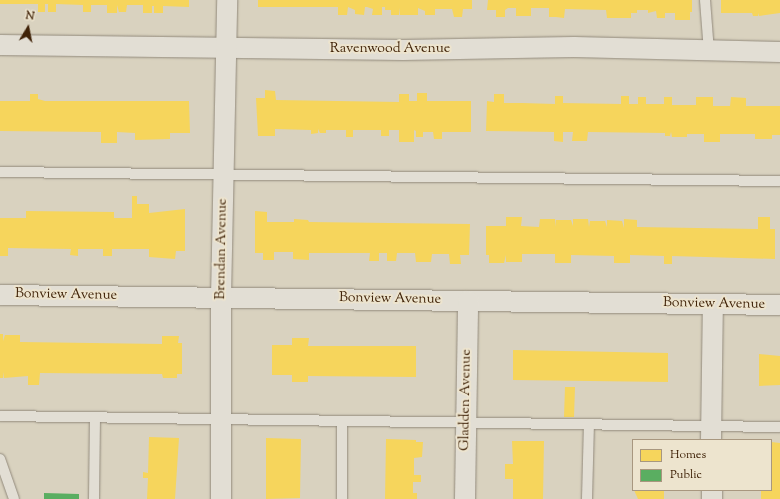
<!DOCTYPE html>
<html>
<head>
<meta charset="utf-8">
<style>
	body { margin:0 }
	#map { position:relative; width:780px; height:499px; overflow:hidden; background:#d9d2bf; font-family:"Sorts Mill Goudy",serif }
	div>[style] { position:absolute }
	.homes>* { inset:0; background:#f6d55c }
	.public>* { inset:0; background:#5aae61 }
	.roads { filter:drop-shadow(0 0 1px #928a7c) drop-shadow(0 0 1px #928a7c) }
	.lane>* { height:10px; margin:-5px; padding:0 5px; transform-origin:5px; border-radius:5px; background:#e2ded4 }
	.street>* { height:20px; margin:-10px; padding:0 10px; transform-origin:10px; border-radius:10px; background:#e2ded4 }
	span { translate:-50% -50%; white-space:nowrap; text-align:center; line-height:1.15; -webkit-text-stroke:4px #ede4ce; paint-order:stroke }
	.street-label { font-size:14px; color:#402308 }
	.legend { position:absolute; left:632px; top:439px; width:140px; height:52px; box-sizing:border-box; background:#ede4ce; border:1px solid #a8977f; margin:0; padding:5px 7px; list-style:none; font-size:12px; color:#402308 }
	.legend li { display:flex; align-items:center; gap:8px; height:20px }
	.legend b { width:20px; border:1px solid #a8977f }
	.north { position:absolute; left:8px; top:8px; width:40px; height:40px; -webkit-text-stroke:3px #ede4ce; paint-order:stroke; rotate:10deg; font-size:11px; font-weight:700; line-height:16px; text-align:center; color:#402308 }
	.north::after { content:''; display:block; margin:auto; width:14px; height:18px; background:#402308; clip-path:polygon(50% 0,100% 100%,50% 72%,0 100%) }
</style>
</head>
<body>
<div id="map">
	<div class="homes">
		<div style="clip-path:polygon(0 0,189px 0,189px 7px,163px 6px,163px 13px,154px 13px,154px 6px,152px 6px,152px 13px,143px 13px,143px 5px,127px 5px,126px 12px,119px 12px,117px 5px,117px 13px,107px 13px,107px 5px,91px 5px,91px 12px,83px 12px,83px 5px,56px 4px,56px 12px,48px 12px,48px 4px,45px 4px,45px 12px,38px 12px,38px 4px,0 4px)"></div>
		<div style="clip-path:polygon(258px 0,472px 0,472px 9px,463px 9px,462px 17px,454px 17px,452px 9px,435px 9px,435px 15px,425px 15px,425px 11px,418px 8px,418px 15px,400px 15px,400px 8px,399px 15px,391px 15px,391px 10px,385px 10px,385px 7px,382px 7px,382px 15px,372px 15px,373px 9px,367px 7px,365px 7px,364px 15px,355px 14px,355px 10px,348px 7px,347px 15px,338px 15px,338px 7px,258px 7px)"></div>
		<div style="clip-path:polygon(488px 0,692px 0,692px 12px,690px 12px,690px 20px,675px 20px,675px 13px,665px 13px,665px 18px,657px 18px,656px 11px,648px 13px,648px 10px,637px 10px,637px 13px,631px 13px,631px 18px,607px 18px,606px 10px,565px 9px,564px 18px,556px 17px,549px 17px,549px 8px,531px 8px,531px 16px,516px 16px,516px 8px,508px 8px,505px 10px,505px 17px,496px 17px,496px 10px,487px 10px)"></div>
		<div style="clip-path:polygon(721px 0,780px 0,780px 13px,759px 16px,758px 13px,758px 16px,753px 16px,752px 13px,721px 13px)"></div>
		<div style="clip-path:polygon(265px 90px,275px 91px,276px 100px,399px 102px,399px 94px,409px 94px,409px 101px,417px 101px,417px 93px,427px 93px,427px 101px,471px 101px,471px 132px,442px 132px,442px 139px,434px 139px,433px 132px,423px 132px,423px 137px,416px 137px,416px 131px,414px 130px,414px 142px,399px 142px,399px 130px,389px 130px,389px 136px,381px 136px,381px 130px,353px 130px,353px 137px,346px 137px,346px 130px,326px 130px,326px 133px,320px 133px,318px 129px,318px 133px,311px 134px,311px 130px,275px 129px,275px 136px,258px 136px,256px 98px,265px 98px)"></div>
		<div style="clip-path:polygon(30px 94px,38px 94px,38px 99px,45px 101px,189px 101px,190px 133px,170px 133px,170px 139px,135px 140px,135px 133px,117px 132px,117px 143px,101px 143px,101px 132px,0 131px,0 101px,30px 101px)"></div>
		<div style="clip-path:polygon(494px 94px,504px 94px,504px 103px,522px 103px,555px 104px,555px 96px,563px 96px,563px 103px,621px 104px,621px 96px,629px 96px,629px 104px,638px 104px,638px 97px,646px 97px,646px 104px,664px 104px,664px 97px,672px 97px,672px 105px,696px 105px,696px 97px,713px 97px,713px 106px,730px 106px,731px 97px,746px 98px,746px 106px,780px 106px,780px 135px,772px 135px,772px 139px,755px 139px,755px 134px,720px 134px,720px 142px,704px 142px,704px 134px,687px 134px,687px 137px,672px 137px,671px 132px,670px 136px,665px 136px,665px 133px,588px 132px,587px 141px,572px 141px,573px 132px,563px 132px,563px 142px,554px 141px,554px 132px,486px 131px,487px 101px,494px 102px)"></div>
		<div style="clip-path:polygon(132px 196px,137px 196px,137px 204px,149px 204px,149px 213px,185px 209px,185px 251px,176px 251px,175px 259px,149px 257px,149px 249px,112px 249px,112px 256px,103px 256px,103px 249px,78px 249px,78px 256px,70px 255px,71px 249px,8px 248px,8px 256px,0 256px,0 218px,26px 218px,26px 211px,114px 212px,114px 218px,132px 218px)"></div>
		<div style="clip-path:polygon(255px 211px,267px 212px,267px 222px,294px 222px,294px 219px,308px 220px,309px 222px,470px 224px,469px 255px,460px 255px,461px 264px,450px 264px,449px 254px,432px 254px,431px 262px,416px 262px,415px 253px,397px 253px,396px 261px,387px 261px,387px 253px,379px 253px,379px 261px,369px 261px,370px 253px,309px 253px,309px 260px,293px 259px,293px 252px,274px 252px,274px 260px,263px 260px,263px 253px,255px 253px)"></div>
		<div style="clip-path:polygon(506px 217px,522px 217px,521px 226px,539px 227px,540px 219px,555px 219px,556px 227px,556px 220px,571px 220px,573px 226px,573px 219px,588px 219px,589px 227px,590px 221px,605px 221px,607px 227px,607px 220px,622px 221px,624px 228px,624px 219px,637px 220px,637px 227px,758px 229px,758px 217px,770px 217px,770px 229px,775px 229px,775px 259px,672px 256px,672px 264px,664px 264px,664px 256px,630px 255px,630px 263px,614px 263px,614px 256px,571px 255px,571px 263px,555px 263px,555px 254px,522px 254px,522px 262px,506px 262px,506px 255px,504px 263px,489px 263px,489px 255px,486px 255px,486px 226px,506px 226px)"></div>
		<div style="clip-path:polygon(0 334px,3px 334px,3px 341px,5px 335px,20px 335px,20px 342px,162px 344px,162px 336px,179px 336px,178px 343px,182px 343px,182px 374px,177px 374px,177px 378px,163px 378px,162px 374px,40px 373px,39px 385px,28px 385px,28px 376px,4px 378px,3px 372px,3px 378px,0 378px)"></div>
		<div style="clip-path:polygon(292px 338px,309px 338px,308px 346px,416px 346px,416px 377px,308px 376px,308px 382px,292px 382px,292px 375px,272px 375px,272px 345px,292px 345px)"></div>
		<div style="clip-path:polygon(513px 350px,668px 353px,668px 382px,513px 380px)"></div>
		<div style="clip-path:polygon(759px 354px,780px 356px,780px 385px,759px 386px)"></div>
		<div style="clip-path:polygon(565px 387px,575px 387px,574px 417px,564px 417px)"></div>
		<div style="clip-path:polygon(149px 437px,179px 438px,175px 499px,147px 499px,148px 478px,143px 478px,143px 472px,148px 473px)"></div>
		<div style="clip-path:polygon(266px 438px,301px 439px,300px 498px,266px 499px)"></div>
		<div style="clip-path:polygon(386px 439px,416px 440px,416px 442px,423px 442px,422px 457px,414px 458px,414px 475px,421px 475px,421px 482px,413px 482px,413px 493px,417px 493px,417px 499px,385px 499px)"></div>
		<div style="clip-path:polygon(512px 441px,544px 441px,543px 499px,513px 499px,513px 479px,505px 479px,505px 464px,513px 464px)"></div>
		<div style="clip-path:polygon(771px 442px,780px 443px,780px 499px,761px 499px,761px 490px,771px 490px)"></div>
		<div style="clip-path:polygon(634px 490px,664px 490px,664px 499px,638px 499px)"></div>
	</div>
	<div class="public">
		<div style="clip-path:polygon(44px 493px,79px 494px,79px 499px,44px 499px)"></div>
	</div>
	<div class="roads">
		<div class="lane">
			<div style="left:705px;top:0;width:52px;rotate:85.6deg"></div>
			<div style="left:0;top:172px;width:780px;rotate:0.66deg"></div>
			<div style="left:0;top:416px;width:780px;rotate:0.81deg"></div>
			<div style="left:0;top:459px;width:42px;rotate:70.7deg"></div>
			<div style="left:94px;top:499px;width:81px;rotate:-89.3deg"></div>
			<div style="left:342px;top:499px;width:78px;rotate:-90deg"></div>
			<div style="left:587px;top:499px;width:75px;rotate:-88.5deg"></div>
		</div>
		<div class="street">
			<div style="left:0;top:45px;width:403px;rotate:0.7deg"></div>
			<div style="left:403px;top:50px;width:171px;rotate:-1deg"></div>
			<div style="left:574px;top:47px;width:206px;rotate:1.4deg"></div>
			<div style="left:0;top:295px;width:780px;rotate:0.73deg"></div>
			<div style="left:711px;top:440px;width:136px;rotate:-89.2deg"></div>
			<div style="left:712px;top:490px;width:9px;rotate:90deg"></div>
			<div style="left:221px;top:499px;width:202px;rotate:-90deg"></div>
			<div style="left:221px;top:297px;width:297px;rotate:-88.8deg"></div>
			<div style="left:465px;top:499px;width:198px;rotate:-89.1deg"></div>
		</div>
	</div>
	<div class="street-label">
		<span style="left:390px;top:49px">Ravenwood Avenue</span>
		<span style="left:222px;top:249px;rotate:-89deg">Brendan Avenue</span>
		<span style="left:66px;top:295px;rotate:1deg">Bonview Avenue</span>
		<span style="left:390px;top:299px;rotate:1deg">Bonview Avenue</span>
		<span style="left:714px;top:304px;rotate:1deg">Bonview Avenue</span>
		<span style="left:466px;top:400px;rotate:-89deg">Gladden Avenue</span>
	</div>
	<ul class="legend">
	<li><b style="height:11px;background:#f6d55c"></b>Homes</li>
	<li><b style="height:11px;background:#5aae61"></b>Public</li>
	</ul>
	<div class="north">N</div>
</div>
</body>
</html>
